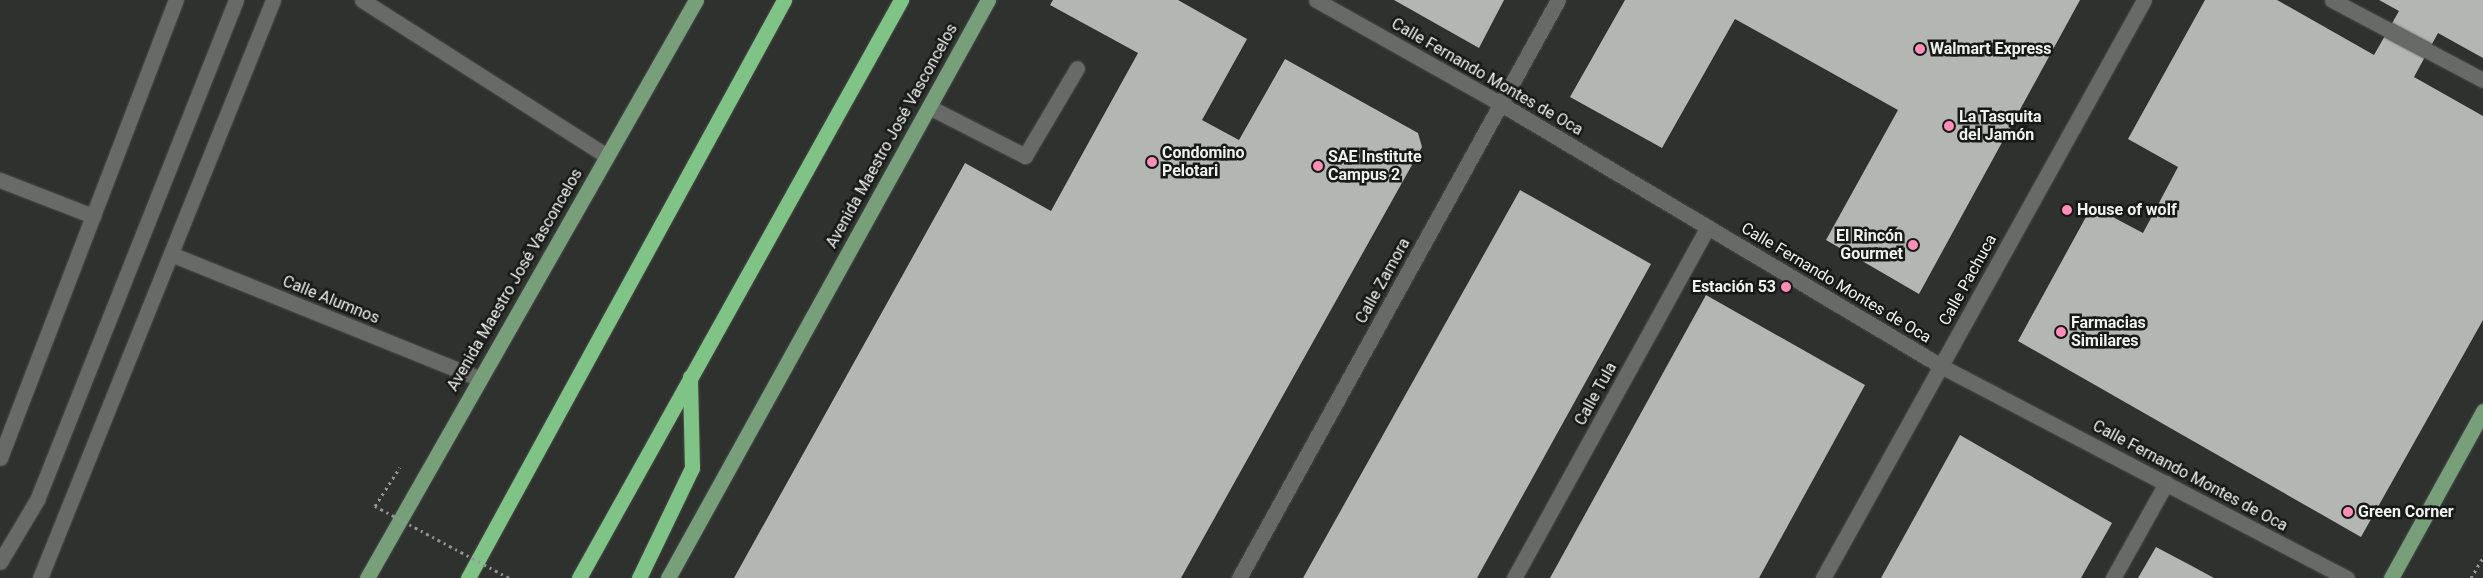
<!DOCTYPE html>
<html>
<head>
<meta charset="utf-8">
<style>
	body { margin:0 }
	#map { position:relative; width:2483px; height:578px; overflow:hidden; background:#2e312e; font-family:Roboto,sans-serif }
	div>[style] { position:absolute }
	.building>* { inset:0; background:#b3b6b3 }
	.path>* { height:3px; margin-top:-1.5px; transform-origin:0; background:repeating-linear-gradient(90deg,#959795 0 2.5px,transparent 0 6.5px) }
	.roads { filter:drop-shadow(0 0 1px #4a4d4a) drop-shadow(0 0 1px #4a4d4a) }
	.minor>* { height:15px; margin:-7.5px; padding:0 7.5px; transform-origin:7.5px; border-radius:7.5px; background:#676a67 }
	.major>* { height:15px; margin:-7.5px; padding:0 7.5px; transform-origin:7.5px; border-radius:7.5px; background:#769f7a }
	.highway>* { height:15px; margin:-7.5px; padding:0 7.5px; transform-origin:7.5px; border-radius:7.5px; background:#80c386 }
	.path-bridge>* { height:3px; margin-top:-1.5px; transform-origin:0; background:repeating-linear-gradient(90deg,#959795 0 2.5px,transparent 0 6.5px) }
	.dots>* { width:14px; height:14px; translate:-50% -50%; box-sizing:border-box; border:2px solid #171817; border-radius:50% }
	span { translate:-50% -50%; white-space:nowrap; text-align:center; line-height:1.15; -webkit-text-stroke:5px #171817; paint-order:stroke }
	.poi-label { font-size:16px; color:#f0f2f0; font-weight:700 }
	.left { translate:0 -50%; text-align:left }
	.right { translate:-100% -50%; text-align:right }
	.street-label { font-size:16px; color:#f0f2f0 }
</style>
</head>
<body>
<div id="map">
	<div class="building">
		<div style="clip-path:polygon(1053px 0,1178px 0,1247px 39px,1202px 120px,1239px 140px,1285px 59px,1418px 133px,1422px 147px,1181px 578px,734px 578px,965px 163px,1051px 211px,1101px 120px,1138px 53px,1050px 5px)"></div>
		<div style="clip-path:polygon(1394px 0,1504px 0,1479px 48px)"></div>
		<div style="clip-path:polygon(1625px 0,2080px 0,1919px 294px,1826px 240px,1898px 110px,1735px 19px,1662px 148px,1570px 97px)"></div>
		<div style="clip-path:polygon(2205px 0,2277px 0,2374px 55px,2399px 11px,2379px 0,2483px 0,2483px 58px,2438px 33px,2414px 77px,2483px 116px,2483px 320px,2361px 537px,2018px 341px,2092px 206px,2143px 233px,2178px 167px,2128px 139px)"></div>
		<div style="clip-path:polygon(1520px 190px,1651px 264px,1477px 578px,1303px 578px)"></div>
		<div style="clip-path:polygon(1706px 295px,1865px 385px,1759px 578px,1550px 578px)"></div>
		<div style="clip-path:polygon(1960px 435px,2112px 523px,2081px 578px,1881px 578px)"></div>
		<div style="clip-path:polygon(2156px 547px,2190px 565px,2214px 578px,2138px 578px)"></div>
	</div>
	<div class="path">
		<div style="left:375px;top:506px;width:46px;rotate:-57.3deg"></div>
		<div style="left:2471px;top:578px;width:24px;rotate:-60deg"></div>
	</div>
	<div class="roads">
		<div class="minor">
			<div style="left:362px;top:0;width:290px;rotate:32.5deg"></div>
			<div style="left:1316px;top:0;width:212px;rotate:29.3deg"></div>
			<div style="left:1501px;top:104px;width:512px;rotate:30.77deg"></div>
			<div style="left:1941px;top:366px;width:458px;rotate:27.6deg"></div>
			<div style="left:2332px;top:0;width:171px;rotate:27.9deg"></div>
			<div style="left:929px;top:107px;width:108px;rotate:27deg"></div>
			<div style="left:1025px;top:156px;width:102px;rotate:-59.4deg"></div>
			<div style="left:0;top:180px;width:100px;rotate:21.2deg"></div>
			<div style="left:171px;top:254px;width:331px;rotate:22deg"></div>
			<div style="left:0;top:458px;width:491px;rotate:-69deg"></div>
			<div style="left:0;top:562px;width:72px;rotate:-59.2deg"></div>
			<div style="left:37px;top:500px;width:538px;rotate:-68.3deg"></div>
			<div style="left:40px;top:578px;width:623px;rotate:-68.04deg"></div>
			<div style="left:1239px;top:578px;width:660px;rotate:-61.11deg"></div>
			<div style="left:1514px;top:578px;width:401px;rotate:-61.1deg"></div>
			<div style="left:1823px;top:578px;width:661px;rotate:-60.95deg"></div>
			<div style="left:2113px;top:578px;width:109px;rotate:-60.8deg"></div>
		</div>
		<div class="major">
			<div style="left:367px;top:578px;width:665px;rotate:-60.35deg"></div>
			<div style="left:668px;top:578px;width:661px;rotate:-61.03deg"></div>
			<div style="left:2391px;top:578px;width:191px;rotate:-61.1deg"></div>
		</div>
		<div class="highway">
			<div style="left:468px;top:578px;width:659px;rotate:-61.33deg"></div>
			<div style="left:579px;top:578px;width:662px;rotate:-60.88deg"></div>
			<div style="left:639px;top:578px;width:122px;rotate:-64.3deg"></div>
			<div style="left:692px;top:468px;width:91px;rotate:-91.3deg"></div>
		</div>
	</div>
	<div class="path-bridge">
		<div style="left:375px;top:506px;width:152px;rotate:28.2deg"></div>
	</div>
	<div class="dots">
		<div style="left:1920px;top:49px;background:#ff8eb9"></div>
		<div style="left:1949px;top:126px;background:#ff8eb9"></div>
		<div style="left:1152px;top:162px;background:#ff8eb9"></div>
		<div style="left:1318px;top:166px;background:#ff8eb9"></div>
		<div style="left:2067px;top:210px;background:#ff8eb9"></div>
		<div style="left:1913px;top:245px;background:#ff8eb9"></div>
		<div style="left:1786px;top:287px;background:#ff8eb9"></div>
		<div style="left:2061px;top:332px;background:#ff8eb9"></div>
		<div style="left:2348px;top:512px;background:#ff8eb9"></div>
	</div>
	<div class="poi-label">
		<span class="left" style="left:1930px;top:49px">Walmart Express</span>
		<span class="left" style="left:1959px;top:126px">La Tasquita<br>del Jamón</span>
		<span class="left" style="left:1162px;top:162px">Condomino<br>Pelotari</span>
		<span class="left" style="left:1328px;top:166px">SAE Institute<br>Campus 2</span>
		<span class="left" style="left:2077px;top:210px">House of wolf</span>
		<span class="right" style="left:1903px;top:245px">El Rincón<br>Gourmet</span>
		<span class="right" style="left:1776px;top:287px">Estación 53</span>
		<span class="left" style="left:2071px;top:332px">Farmacias<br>Similares</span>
		<span class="left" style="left:2358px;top:512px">Green Corner</span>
	</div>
	<div class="street-label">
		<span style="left:1487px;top:77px;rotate:30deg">Calle Fernando Montes de Oca</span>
		<span style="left:892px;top:136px;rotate:-61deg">Avenida Maestro José Vasconcelos</span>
		<span style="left:515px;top:280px;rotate:-60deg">Avenida Maestro José Vasconcelos</span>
		<span style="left:1968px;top:280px;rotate:-61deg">Calle Pachuca</span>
		<span style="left:1383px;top:281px;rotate:-61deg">Calle Zamora</span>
		<span style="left:1836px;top:283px;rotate:31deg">Calle Fernando Montes de Oca</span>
		<span style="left:331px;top:300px;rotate:22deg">Calle Alumnos</span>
		<span style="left:1596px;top:394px;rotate:-61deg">Calle Tula</span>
		<span style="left:2190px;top:476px;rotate:28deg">Calle Fernando Montes de Oca</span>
	</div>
</div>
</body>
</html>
